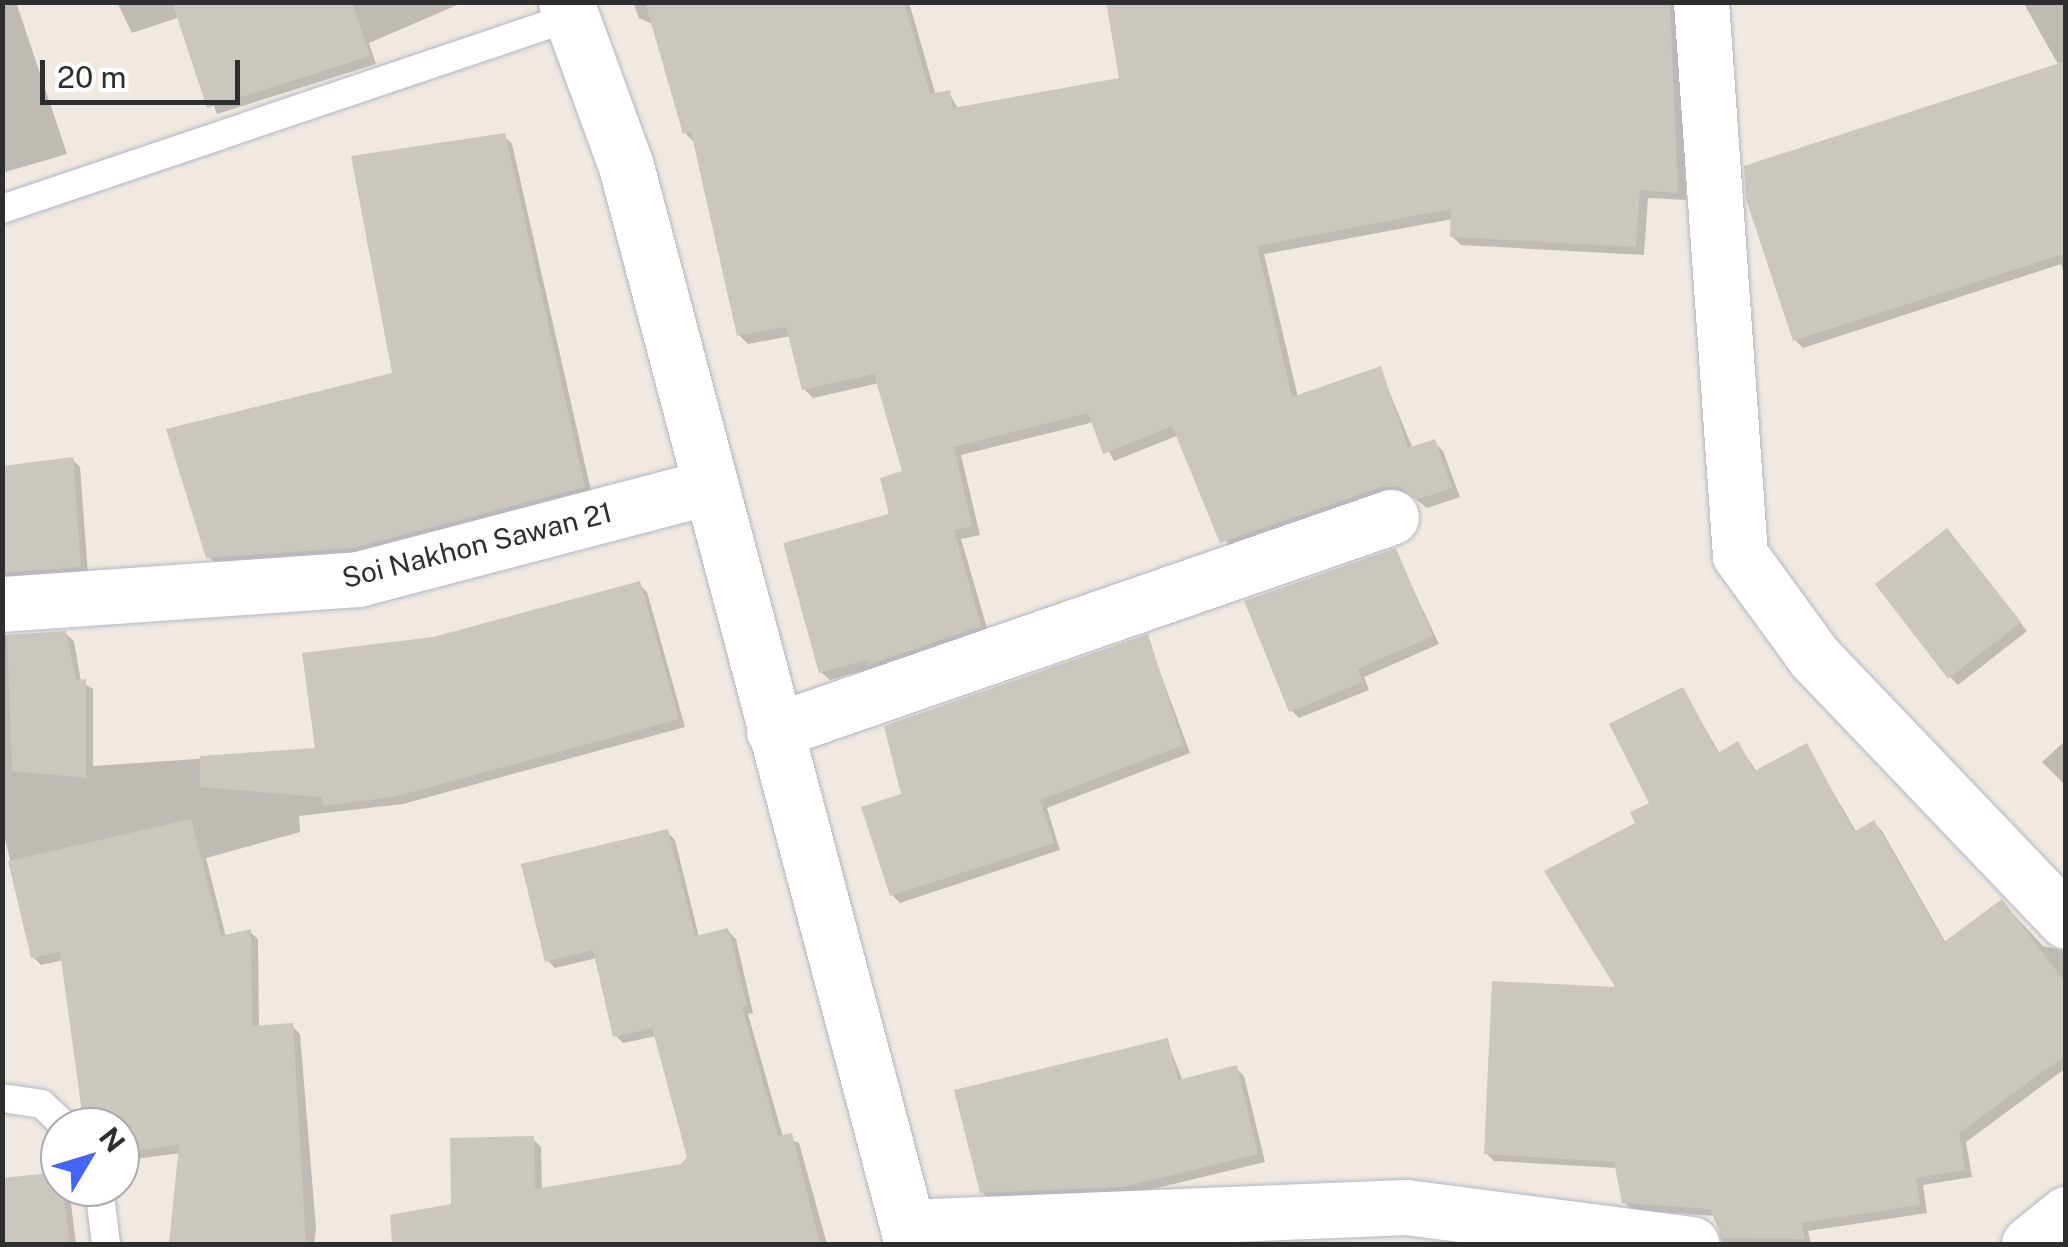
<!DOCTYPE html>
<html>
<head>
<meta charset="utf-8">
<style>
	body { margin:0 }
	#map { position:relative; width:2068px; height:1247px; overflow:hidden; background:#efe9e1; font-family:"Public Sans",sans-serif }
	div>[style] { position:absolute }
	.shadow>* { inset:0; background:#0003 }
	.building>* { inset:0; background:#cbc7bf }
	.roads { filter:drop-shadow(0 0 2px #b4b7c1) drop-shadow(0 0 2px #b4b7c1) }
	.service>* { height:28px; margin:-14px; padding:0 14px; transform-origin:14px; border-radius:14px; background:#fff }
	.minor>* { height:55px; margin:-27.5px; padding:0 27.5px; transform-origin:27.5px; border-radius:27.5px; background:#fff }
	.tertiary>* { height:55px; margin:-27.5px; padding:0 27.5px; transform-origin:27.5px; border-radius:27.5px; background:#fff }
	span { translate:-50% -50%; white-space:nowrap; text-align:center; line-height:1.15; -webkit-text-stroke:8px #fff; paint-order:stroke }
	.street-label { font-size:28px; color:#2e2e2e }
	.frame { position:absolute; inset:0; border:5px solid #2e2e2e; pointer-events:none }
	.north { position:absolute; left:40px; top:1107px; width:100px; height:100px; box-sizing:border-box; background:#fff; border:2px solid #ababab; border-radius:50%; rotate:52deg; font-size:28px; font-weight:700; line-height:40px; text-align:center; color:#2e2e2e }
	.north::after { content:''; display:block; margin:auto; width:35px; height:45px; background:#4264fb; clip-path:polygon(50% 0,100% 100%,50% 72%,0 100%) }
	.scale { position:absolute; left:40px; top:60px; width:200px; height:45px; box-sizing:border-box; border:5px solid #2e2e2e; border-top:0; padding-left:12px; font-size:30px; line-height:35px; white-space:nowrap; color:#2e2e2e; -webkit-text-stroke:8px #fff; paint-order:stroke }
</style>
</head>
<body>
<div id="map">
	<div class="shadow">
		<div style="clip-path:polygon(2px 2px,16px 2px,67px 154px,2px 173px)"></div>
		<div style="clip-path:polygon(117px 2px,464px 2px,369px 43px,376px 64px,217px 114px,180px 17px,132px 33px)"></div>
		<div style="clip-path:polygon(633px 2px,909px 2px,936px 96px,949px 93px,959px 110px,1122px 80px,1109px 2px,1682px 2px,1686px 200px,1648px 198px,1644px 255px,1461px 245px,1452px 236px,1453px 219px,1264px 254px,1298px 397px,1380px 369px,1413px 449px,1434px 442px,1443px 451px,1460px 497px,1427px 508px,1409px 494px,1391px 495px,1231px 551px,1179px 435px,1114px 461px,1094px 422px,961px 455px,980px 535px,961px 539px,989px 635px,830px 680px,821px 672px,905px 473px,879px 383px,813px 398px,804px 389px,791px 336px,748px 344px,739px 335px,694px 142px,685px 133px,654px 25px,639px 18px)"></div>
		<div style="clip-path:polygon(2023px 2px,2066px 2px,2066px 280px,2061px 264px,1803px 348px,1795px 340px,2059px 66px)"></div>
		<div style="clip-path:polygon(504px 136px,512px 144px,592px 495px,362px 555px,217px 565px,209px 557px,395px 375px)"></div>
		<div style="clip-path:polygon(73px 460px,80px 467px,88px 574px,2px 584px,2px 469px)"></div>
		<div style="clip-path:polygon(1955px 539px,2027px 631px,1958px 685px,1950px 677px)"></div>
		<div style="clip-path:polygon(1395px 551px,1439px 644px,1364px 677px,1369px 690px,1299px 718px,1291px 710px)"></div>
		<div style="clip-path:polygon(639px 584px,647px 592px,685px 727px,403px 804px,299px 816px,300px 832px,206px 858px,226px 937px,250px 932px,258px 939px,259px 1028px,292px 1026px,300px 1034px,316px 1228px,314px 1244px,172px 1244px,181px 1153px,120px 1161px,120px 1127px,87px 1127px,64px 960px,41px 965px,33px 957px,2px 826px,2px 635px,65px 633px,74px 641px,81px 682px,93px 689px,93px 766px,317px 751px,434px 640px)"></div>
		<div style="clip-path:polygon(1147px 637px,1190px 753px,1047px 808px,1060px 850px,900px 903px,892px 895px,904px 795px)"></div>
		<div style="clip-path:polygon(1683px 690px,1720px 754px,1738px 744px,1757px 772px,1806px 746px,1857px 833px,1874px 823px,1882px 831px,1946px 943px,2002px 902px,2043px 946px,2066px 951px,2066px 1068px,1966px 1142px,1972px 1177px,1923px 1185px,1927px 1213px,1808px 1231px,1811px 1244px,1722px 1244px,1716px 1216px,1632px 1210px,1624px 1202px,1617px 1168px,1494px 1161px,1486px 1153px,1619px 989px,1639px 824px,1652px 804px)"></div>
		<div style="clip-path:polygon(2066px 740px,2066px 786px,2042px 762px)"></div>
		<div style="clip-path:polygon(667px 832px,675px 840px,699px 937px,728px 931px,736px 939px,753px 1013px,748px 1014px,783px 1137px,799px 1143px,827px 1244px,625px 1244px,619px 1177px,682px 1166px,690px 1157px,657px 1036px,623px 1043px,616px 1036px,597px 958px,555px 968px,547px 960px)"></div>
		<div style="clip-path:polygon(1167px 1041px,1183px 1081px,1236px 1068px,1244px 1076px,1265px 1162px,1132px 1194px,990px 1200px,982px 1192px)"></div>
		<div style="clip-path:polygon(533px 1139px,541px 1147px,542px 1191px,561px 1196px,558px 1244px,454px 1244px,452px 1140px)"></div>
		<div style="clip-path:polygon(2px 1180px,69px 1187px,76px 1244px,2px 1244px)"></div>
	</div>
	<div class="building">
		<div style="clip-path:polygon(172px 2px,352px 2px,370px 56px,207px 108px)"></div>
		<div style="clip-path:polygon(645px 2px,904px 2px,930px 94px,950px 90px,953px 108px,1119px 78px,1106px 2px,1670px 2px,1678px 193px,1640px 190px,1636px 247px,1450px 237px,1451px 209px,1257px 246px,1292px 397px,1381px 366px,1408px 448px,1435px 439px,1452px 488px,1416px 500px,1398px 487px,1381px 487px,1220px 543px,1172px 426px,1103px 454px,1088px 413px,954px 447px,972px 526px,954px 530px,981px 626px,868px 665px,867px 660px,819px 673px,783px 543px,889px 514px,880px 478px,902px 471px,874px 374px,802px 390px,786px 327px,737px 336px,691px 132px,683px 134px)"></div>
		<div style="clip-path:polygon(2066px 61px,2066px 253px,1793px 341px,1746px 199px,1744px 166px)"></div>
		<div style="clip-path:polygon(505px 133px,585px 487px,353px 548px,206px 558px,166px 429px,392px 373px,351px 156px)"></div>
		<div style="clip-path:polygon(73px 457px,81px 567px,2px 573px,2px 466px)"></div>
		<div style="clip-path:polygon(1947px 528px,2021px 622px,1948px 679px,1875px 584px)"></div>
		<div style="clip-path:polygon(1396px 548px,1433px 636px,1358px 669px,1363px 682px,1289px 712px,1244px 601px)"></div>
		<div style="clip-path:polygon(640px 581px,679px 719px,394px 797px,322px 806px,322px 797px,200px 787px,200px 756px,315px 748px,302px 653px,433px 637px)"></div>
		<div style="clip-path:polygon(66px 631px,76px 680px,86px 679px,86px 778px,12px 771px,7px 635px)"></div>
		<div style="clip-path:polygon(1148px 634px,1183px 745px,1040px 800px,1054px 843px,890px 896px,861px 807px,901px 794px,884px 726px)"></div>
		<div style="clip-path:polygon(1683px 687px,1718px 753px,1738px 741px,1754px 771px,1807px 743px,1854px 832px,1874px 820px,1944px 942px,2002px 899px,2066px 984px,2066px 1055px,1959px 1133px,1965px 1170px,1916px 1178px,1920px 1205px,1801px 1223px,1805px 1239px,1722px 1238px,1710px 1209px,1622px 1203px,1614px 1162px,1484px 1154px,1492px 981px,1615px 987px,1544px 871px,1635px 823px,1630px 812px,1649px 803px,1609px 724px)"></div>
		<div style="clip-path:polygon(191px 819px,221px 936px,251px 929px,252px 1026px,293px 1023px,306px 1244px,169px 1244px,179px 1145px,120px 1153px,120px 1127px,84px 1127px,60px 952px,31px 958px,8px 861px)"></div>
		<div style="clip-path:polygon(668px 829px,695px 936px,728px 928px,747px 1005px,742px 1007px,778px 1136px,792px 1133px,820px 1244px,392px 1244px,390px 1215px,451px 1204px,450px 1138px,534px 1136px,535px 1189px,681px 1164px,687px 1157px,652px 1028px,613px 1037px,593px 950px,545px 962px,521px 864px)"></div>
		<div style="clip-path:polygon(1168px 1038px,1178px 1080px,1237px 1065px,1258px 1154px,1123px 1187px,980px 1193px,954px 1090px)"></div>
		<div style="clip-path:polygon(60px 1172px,70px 1244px,2px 1244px,2px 1178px)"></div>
	</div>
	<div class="roads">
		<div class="service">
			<div style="left:2px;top:209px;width:601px;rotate:-18.65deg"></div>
			<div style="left:2px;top:1098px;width:40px;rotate:8.5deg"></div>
			<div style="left:42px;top:1104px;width:33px;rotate:44deg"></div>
			<div style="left:99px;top:1187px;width:57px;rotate:83deg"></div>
		</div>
		<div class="minor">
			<div style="left:1701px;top:2px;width:554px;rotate:85.97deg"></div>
			<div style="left:1740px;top:555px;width:126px;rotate:54deg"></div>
			<div style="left:1814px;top:657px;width:365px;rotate:46.3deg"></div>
			<div style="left:2px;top:604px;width:357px;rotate:-4deg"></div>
			<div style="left:358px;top:579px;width:363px;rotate:-14.7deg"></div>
			<div style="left:774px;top:731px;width:653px;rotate:-19.13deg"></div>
			<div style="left:908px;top:1227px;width:498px;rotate:-2.3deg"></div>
			<div style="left:1406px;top:1207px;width:288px;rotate:7.4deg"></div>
			<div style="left:2029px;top:1244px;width:48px;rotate:-39deg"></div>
		</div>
		<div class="tertiary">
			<div style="left:566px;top:2px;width:175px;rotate:69.9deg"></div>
			<div style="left:626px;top:166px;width:1115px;rotate:75.14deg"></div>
		</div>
	</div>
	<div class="street-label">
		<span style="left:477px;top:545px;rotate:-14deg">Soi Nakhon Sawan 21</span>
	</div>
	<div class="frame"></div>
	<div class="north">N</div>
	<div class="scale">20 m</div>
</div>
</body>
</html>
